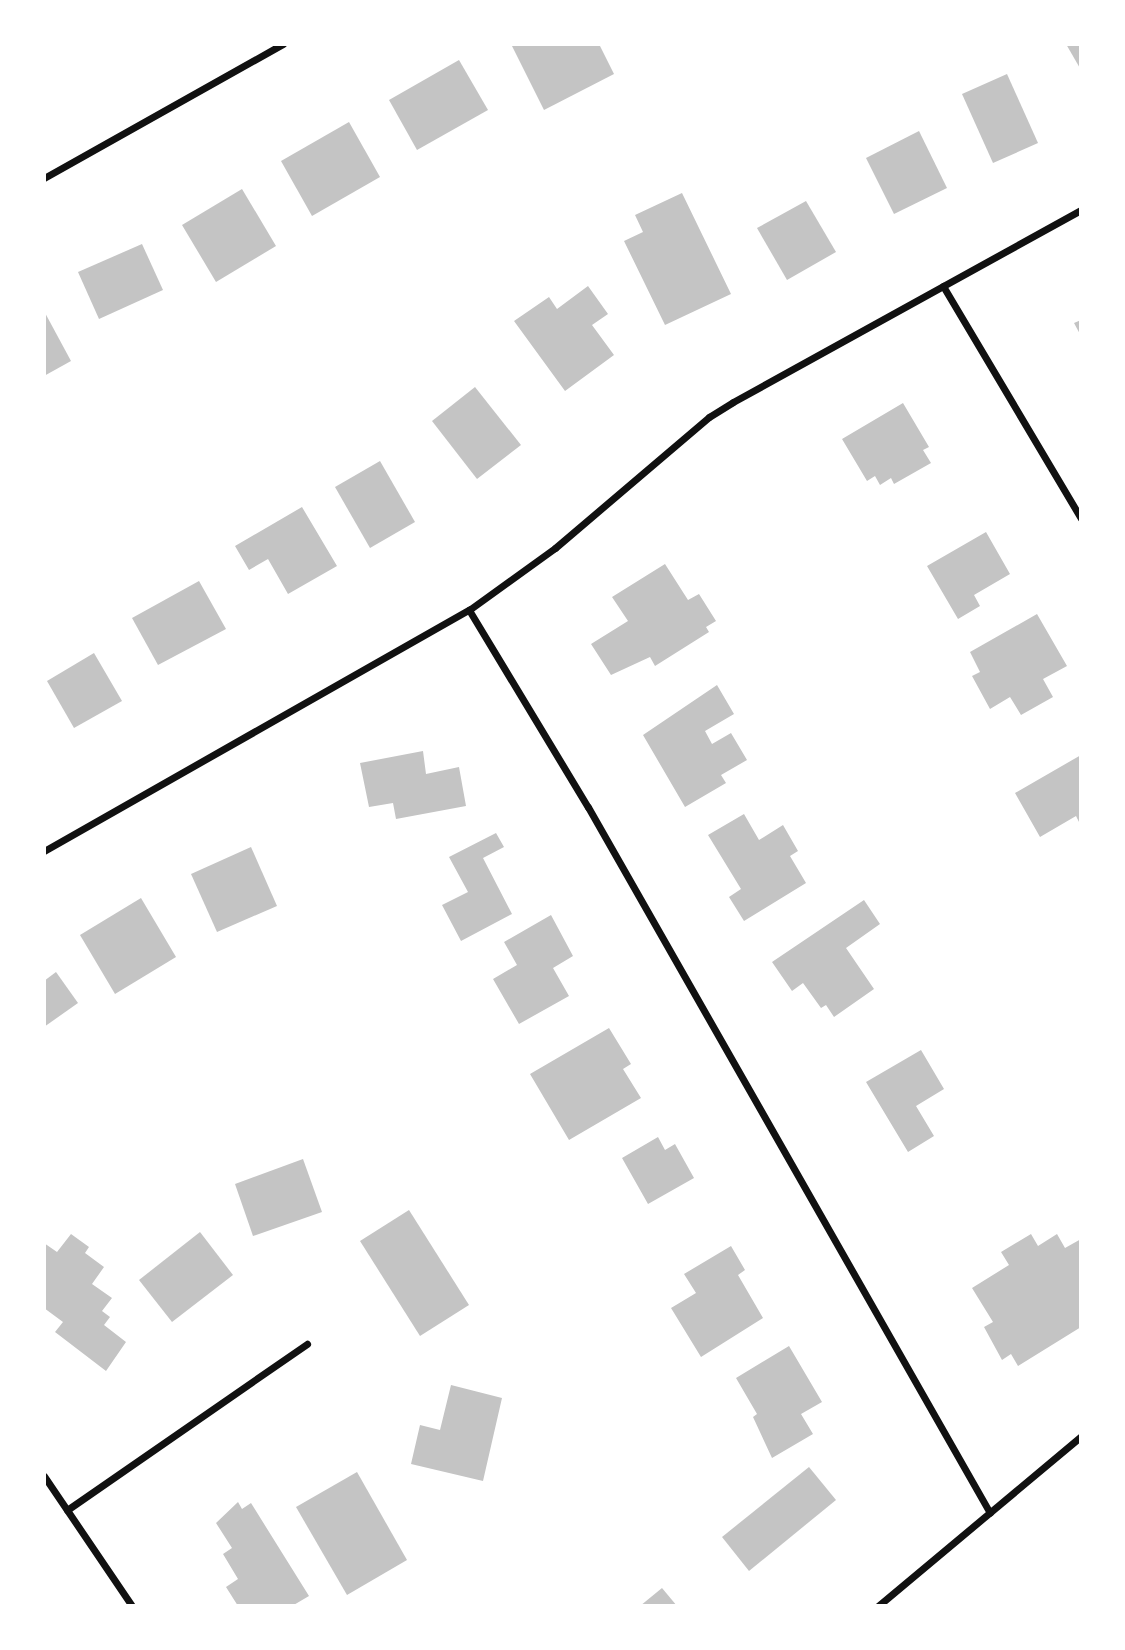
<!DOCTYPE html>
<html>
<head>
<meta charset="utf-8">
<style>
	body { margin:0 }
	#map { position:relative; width:1125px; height:1650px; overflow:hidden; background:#fff; font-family:Commissioner,sans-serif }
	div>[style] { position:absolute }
	.building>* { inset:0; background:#c4c4c4 }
	.minor>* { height:7px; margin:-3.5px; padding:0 3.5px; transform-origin:3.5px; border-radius:3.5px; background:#111 }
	span { translate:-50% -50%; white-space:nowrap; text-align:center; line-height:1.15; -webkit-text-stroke:7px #fff; paint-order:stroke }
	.frame { position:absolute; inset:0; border:46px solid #fff; pointer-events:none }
</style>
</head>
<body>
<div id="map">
	<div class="building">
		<div style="clip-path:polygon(511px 44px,599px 44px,614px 74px,544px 110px)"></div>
		<div style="clip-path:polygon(1066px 44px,1081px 44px,1081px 70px)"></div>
		<div style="clip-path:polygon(459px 60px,488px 110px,417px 150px,389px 100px)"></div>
		<div style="clip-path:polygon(1007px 74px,1038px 143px,993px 163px,962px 94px)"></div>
		<div style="clip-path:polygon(349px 122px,380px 177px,312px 216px,281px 161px)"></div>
		<div style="clip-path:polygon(919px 131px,947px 188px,894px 214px,866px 158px)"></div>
		<div style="clip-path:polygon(242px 189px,276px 246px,216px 282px,182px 225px)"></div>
		<div style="clip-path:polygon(682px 193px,731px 294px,665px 325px,624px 241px,643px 232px,635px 215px)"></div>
		<div style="clip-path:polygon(806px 201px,836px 252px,787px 280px,757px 228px)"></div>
		<div style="clip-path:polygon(142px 244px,163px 290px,99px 319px,78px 272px)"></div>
		<div style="clip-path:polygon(588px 286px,608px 314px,592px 325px,614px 355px,565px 391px,514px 321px,549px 297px,557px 309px)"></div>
		<div style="clip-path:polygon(44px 311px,71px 361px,44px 376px)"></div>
		<div style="clip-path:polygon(1081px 320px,1081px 336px,1074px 323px)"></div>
		<div style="clip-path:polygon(475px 387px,521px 445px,477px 479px,432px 421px)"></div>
		<div style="clip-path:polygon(903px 403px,929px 447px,923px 450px,931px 463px,894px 484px,891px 478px,880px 485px,875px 476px,867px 481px,842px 439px)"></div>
		<div style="clip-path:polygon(380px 461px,415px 522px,370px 548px,335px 487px)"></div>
		<div style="clip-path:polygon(302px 507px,337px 566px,288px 594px,268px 559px,249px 570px,235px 546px)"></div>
		<div style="clip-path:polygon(986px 532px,1010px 574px,974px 595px,980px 606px,958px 619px,927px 566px)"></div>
		<div style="clip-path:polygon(665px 564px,688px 600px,699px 594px,716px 621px,706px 627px,709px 632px,655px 666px,650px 657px,611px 675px,591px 644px,628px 621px,612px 597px)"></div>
		<div style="clip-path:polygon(199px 581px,226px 629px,158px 665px,132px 618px)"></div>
		<div style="clip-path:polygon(1037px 614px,1067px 666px,1043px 679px,1053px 697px,1021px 715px,1010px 697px,990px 709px,972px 676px,980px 672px,970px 652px)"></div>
		<div style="clip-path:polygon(94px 653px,122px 701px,74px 728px,47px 681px)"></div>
		<div style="clip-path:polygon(717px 685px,734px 714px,705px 731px,712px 744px,731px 733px,747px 760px,721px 775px,726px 783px,685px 807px,643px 735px)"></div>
		<div style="clip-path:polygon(423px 751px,426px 774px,459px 767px,466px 806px,396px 819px,393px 803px,369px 807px,360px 763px)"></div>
		<div style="clip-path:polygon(1081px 755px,1081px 826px,1076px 816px,1040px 837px,1015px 793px)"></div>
		<div style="clip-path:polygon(744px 814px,759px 840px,783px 825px,798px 851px,790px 856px,806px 883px,744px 921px,729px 897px,741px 889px,708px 835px)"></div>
		<div style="clip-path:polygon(496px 833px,504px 847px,483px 858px,512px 914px,461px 941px,442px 905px,468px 892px,449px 857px)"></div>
		<div style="clip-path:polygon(251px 847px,277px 906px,217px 932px,191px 874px)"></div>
		<div style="clip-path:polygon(141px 898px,176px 957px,115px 994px,80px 935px)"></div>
		<div style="clip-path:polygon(864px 900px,880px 924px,846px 948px,874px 989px,834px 1017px,826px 1005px,821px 1008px,803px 983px,792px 991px,772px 962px)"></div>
		<div style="clip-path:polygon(551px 915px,573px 956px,553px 968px,569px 996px,519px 1024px,493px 979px,517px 965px,504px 942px)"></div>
		<div style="clip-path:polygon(56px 972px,78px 1003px,44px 1027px,44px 981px)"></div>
		<div style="clip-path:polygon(609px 1028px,631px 1064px,623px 1069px,641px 1098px,569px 1140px,530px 1074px)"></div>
		<div style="clip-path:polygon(921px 1050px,944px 1089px,916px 1106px,934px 1136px,908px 1152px,866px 1082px)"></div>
		<div style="clip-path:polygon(658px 1137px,665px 1150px,675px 1144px,694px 1178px,648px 1204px,622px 1158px)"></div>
		<div style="clip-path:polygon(303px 1159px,322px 1212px,253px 1236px,235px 1184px)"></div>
		<div style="clip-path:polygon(409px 1210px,469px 1305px,420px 1336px,360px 1241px)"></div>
		<div style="clip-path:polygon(200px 1232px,233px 1275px,172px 1322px,139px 1280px)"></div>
		<div style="clip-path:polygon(71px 1234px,89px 1247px,85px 1253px,104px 1267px,92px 1284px,112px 1298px,102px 1311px,110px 1317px,104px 1325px,126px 1342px,106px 1371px,55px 1332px,63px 1322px,44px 1308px,44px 1243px,57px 1252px)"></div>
		<div style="clip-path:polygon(1031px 1234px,1038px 1246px,1057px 1234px,1065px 1248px,1081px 1239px,1081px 1327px,1018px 1366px,1011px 1354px,1002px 1360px,984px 1327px,993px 1322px,972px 1288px,1009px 1265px,1001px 1252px)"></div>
		<div style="clip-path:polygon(731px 1246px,745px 1270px,738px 1275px,763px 1318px,701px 1357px,671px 1308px,696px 1293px,684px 1274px)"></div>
		<div style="clip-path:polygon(789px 1346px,822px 1402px,801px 1414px,813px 1434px,772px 1458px,753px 1417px,757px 1414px,736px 1378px)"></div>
		<div style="clip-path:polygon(451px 1385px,502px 1398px,483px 1481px,411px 1464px,420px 1425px,440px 1430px)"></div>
		<div style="clip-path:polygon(809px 1467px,836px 1500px,749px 1571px,722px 1537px)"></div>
		<div style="clip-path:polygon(357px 1472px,407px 1560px,347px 1595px,296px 1507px)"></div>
		<div style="clip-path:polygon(238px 1502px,242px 1509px,251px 1503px,309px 1596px,292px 1606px,238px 1606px,226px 1587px,238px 1579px,223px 1554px,232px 1548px,216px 1523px)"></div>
		<div style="clip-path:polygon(662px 1588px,677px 1606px,640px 1606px)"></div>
	</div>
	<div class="minor">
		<div style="left:44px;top:178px;width:274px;rotate:-29.3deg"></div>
		<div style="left:943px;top:286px;width:270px;rotate:59.3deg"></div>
		<div style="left:469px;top:610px;width:230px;rotate:58.9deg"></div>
		<div style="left:588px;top:807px;width:812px;rotate:60.34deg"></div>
		<div style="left:44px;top:851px;width:489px;rotate:-29.6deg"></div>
		<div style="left:469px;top:610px;width:106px;rotate:-35.8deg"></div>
		<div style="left:555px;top:548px;width:202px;rotate:-40.4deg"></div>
		<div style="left:709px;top:417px;width:28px;rotate:-32deg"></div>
		<div style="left:733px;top:402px;width:397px;rotate:-28.9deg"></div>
		<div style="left:44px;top:1476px;width:157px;rotate:55.9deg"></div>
		<div style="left:67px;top:1510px;width:292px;rotate:-34.7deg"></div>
		<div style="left:878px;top:1606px;width:265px;rotate:-39.9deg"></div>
	</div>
	<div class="frame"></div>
</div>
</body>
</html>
